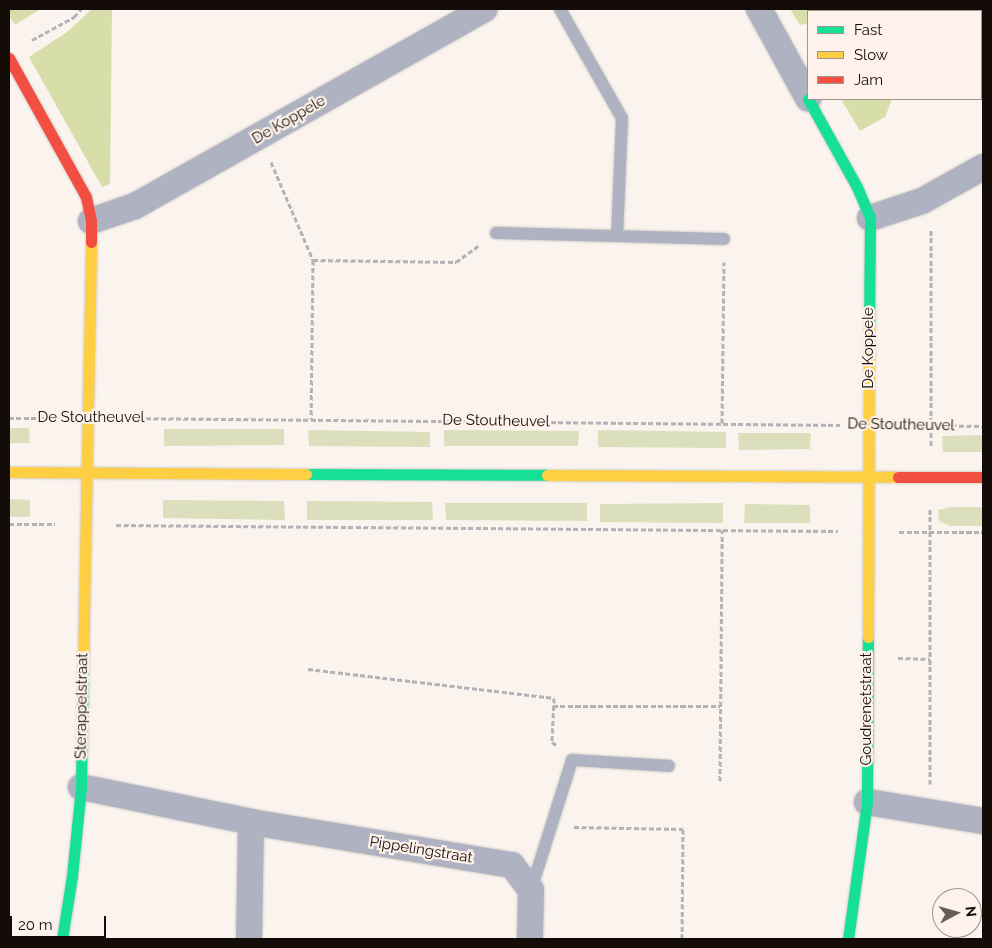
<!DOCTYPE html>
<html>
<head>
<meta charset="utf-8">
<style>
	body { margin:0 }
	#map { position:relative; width:992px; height:948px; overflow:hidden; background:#faf3ee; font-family:Raleway,sans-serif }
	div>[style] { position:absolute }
	.green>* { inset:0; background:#dcdfbb }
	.forest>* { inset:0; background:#d8deaa }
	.path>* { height:3px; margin-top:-1.5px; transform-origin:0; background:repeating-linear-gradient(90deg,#b2b2b7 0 5px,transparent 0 7.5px) }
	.roads { filter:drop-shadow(0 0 1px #d4ceca) drop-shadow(0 0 1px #d4ceca) }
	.lane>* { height:12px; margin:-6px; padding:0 6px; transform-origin:6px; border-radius:6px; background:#aeb2c1 }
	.street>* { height:26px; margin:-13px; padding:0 13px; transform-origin:13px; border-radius:13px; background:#aeb2c1 }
	.fast>* { height:11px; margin:-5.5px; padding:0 5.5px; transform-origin:5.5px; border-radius:5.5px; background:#16e098 }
	.slow>* { height:11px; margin:-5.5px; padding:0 5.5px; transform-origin:5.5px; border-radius:5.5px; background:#ffcf43 }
	.jam>* { height:11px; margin:-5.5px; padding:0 5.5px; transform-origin:5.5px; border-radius:5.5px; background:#f24e42 }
	span { translate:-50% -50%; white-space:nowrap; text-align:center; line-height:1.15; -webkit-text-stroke:4.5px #fef2ea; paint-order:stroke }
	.street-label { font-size:15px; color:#130c08 }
	.frame { position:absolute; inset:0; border:10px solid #130c08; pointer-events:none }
	.legend { position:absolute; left:807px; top:10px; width:175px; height:90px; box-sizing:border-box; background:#fef2ea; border:1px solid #a09690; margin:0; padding:6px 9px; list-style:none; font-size:15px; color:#130c08 }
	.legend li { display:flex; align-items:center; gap:10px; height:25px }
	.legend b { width:25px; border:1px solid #a09690 }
	.north { position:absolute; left:932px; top:888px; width:50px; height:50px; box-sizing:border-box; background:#fef2ea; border:1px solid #a09690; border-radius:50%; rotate:84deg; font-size:14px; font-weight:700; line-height:20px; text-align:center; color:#130c08 }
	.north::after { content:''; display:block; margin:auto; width:18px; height:22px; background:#645d58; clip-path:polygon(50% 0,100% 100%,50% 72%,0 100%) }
	.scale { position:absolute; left:10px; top:916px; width:96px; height:22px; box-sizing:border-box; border:2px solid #130c08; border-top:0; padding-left:6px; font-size:15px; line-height:18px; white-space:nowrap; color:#130c08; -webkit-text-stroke:4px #fef2ea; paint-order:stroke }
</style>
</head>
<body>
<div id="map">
	<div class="green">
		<div style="clip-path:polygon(9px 428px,29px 428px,30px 443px,9px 443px)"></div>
		<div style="clip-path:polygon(164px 429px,284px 429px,284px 445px,164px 446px)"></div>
		<div style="clip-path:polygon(308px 430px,430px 432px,430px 447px,309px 446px)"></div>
		<div style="clip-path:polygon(444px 430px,579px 431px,578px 446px,444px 446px)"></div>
		<div style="clip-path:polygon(598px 430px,726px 432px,726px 448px,598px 447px)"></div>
		<div style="clip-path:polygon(738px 433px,811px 433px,810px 449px,739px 450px)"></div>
		<div style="clip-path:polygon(983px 435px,983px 452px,943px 452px,942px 436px)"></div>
		<div style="clip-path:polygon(9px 499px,30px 500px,30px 517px,9px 517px)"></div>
		<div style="clip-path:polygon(163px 500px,284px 501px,285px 520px,163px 518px)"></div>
		<div style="clip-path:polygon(307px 501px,432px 502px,433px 520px,307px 520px)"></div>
		<div style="clip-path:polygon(445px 503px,587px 503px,587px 521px,446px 520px)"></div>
		<div style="clip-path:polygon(723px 503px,723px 523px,600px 522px,600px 504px)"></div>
		<div style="clip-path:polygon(745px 504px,810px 505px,810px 523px,744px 523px)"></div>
		<div style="clip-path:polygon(951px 507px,983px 507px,983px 526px,950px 526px,939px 521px,938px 510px)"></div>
	</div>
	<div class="forest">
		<div style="clip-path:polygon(9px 9px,40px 9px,15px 25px,9px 16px)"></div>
		<div style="clip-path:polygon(92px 9px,112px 9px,110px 184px,102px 187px,29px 57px,67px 32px)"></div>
		<div style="clip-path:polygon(790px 9px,831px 9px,828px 11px,808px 11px,808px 23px,800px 25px)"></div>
		<div style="clip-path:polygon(841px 99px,892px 99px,885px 117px,860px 131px)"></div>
	</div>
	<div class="path">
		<div style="left:843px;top:11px;width:3px;rotate:-45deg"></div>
		<div style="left:32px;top:40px;width:48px;rotate:-28.7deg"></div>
		<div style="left:74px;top:17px;width:11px;rotate:-49deg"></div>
		<div style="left:271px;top:162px;width:107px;rotate:66.8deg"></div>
		<div style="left:313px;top:260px;width:159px;rotate:90.7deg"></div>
		<div style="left:931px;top:230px;width:216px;rotate:90deg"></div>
		<div style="left:313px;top:260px;width:143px;rotate:0.8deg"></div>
		<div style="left:456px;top:262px;width:29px;rotate:-36deg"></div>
		<div style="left:9px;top:418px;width:49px"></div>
		<div style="left:116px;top:418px;width:724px;rotate:0.55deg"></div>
		<div style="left:722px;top:423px;width:161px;rotate:-89.3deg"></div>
		<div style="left:899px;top:425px;width:84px;rotate:0.7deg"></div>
		<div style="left:9px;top:524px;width:46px"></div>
		<div style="left:116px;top:525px;width:722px;rotate:0.48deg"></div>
		<div style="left:899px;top:532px;width:84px"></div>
		<div style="left:898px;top:658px;width:32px;rotate:2deg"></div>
		<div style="left:308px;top:669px;width:248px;rotate:6.7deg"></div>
		<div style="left:554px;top:698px;width:44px;rotate:92.6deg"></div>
		<div style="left:552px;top:742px;width:5px;rotate:37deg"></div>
		<div style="left:553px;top:706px;width:167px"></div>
		<div style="left:720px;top:781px;width:251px;rotate:-89.5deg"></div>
		<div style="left:930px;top:784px;width:277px;rotate:-90deg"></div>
		<div style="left:574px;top:827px;width:109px;rotate:1.1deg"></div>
		<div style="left:683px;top:829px;width:110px;rotate:90.5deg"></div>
	</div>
	<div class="roads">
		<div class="lane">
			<div style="left:560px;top:9px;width:125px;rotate:60.4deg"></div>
			<div style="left:622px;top:118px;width:118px;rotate:92.4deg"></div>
			<div style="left:496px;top:233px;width:228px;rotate:1.5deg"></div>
			<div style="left:531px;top:890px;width:136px;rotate:-72.5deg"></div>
			<div style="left:572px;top:760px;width:97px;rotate:3.5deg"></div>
		</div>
		<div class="street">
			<div style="left:759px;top:9px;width:102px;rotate:61.2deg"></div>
			<div style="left:870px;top:218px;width:55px;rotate:-18.1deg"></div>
			<div style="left:922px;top:201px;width:70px;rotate:-29.1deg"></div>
			<div style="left:91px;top:221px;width:46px;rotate:-18.8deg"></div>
			<div style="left:135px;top:206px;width:401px;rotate:-29.4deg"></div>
			<div style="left:81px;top:787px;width:174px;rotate:11.6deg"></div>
			<div style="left:251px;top:822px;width:265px;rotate:9.4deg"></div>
			<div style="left:512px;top:865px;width:31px;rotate:53deg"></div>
			<div style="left:531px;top:890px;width:49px;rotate:91.2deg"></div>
			<div style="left:867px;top:802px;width:118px;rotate:9.3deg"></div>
			<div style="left:249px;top:939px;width:117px;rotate:-89deg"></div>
		</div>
		<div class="fast">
			<div style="left:808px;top:99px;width:101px;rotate:60.9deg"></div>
			<div style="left:857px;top:187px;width:34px;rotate:67deg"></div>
			<div style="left:870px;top:218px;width:106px;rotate:90.5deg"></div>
			<div style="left:306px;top:474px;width:241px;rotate:0.2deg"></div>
			<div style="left:62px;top:939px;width:64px;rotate:-81deg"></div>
			<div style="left:72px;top:876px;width:89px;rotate:-84.2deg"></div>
			<div style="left:81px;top:787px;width:121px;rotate:-89.1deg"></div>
			<div style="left:848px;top:939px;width:138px;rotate:-82.1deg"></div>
			<div style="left:867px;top:802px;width:165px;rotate:-89.7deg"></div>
		</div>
		<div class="slow">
			<div style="left:9px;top:472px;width:297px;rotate:0.4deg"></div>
			<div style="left:547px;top:475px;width:351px;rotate:0.3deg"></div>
			<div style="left:868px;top:637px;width:313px;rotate:-89.8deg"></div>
			<div style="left:83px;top:666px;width:424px;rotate:-88.9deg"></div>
		</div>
		<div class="jam">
			<div style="left:9px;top:58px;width:159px;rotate:61deg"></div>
			<div style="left:86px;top:197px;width:25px;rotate:78deg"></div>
			<div style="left:91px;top:221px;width:21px;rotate:90deg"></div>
			<div style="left:898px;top:477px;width:85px"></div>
		</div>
	</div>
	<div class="street-label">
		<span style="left:289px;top:120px;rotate:-30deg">De Koppele</span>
		<span style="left:869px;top:348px;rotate:-90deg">De Koppele</span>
		<span style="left:91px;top:418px">De Stoutheuvel</span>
		<span style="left:496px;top:421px;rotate:1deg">De Stoutheuvel</span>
		<span style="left:901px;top:425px;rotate:1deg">De Stoutheuvel</span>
		<span style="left:82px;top:706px;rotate:-89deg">Sterappelstraat</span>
		<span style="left:867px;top:709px;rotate:-90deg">Goudrenetstraat</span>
		<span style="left:421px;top:850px;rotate:9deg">Pippelingstraat</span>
	</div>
	<div class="frame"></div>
	<ul class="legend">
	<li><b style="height:6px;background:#16e098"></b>Fast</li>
	<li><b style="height:6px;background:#ffcf43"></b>Slow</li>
	<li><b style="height:6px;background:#f24e42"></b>Jam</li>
	</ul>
	<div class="north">N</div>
	<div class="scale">20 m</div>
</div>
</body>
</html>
